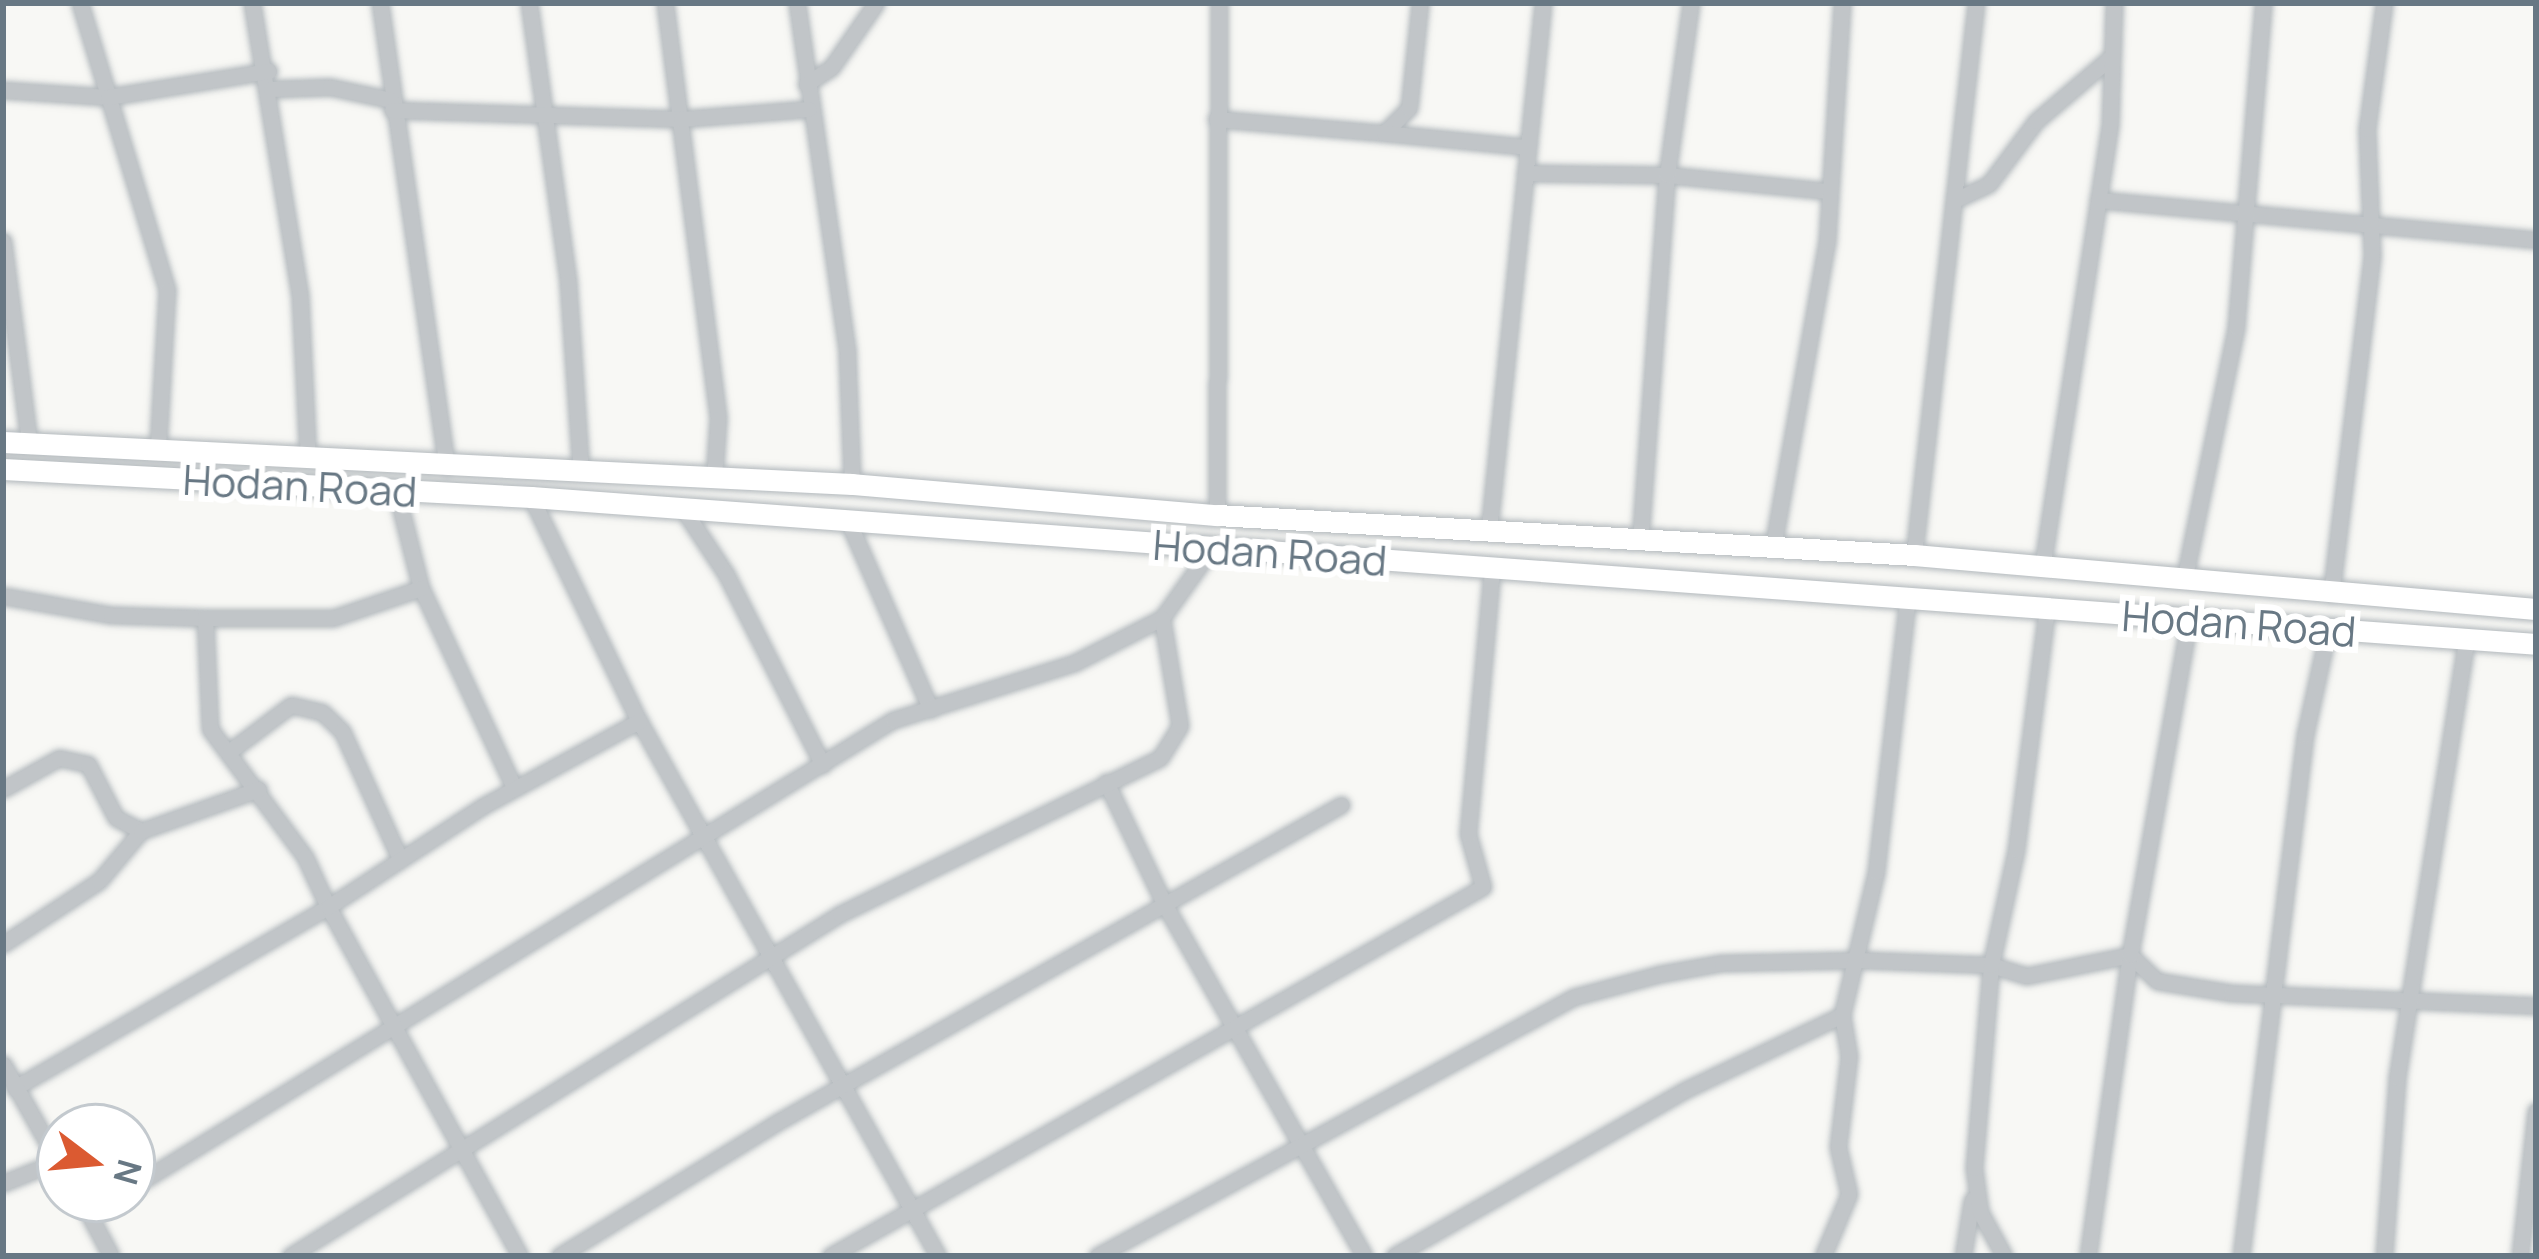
<!DOCTYPE html>
<html>
<head>
<meta charset="utf-8">
<style>
	body { margin:0 }
	#map { position:relative; width:2539px; height:1259px; overflow:hidden; background:#f8f8f5; font-family:Manrope,sans-serif }
	div>[style] { position:absolute }
	.roads { filter:drop-shadow(0 0 3px #b3b9bd) drop-shadow(0 0 3px #b3b9bd) }
	.minor>* { height:15px; margin:-7.5px; padding:0 7.5px; transform-origin:7.5px; border-radius:7.5px; background:#c1c5c8 }
	.secondary>* { height:21px; margin:-10.5px; padding:0 10.5px; transform-origin:10.5px; border-radius:10.5px; background:#fff }
	span { translate:-50% -50%; white-space:nowrap; text-align:center; line-height:1.15; -webkit-text-stroke:12px #fff; paint-order:stroke }
	.street-label { font-size:42px; color:#687884 }
	.frame { position:absolute; inset:0; border:6px solid #687884; pointer-events:none }
	.north { position:absolute; left:36px; top:1103px; width:120px; height:120px; box-sizing:border-box; background:#fff; border:3px solid #c3c9ce; border-radius:50%; rotate:106deg; font-size:33px; font-weight:700; line-height:48px; text-align:center; color:#687884 }
	.north::after { content:''; display:block; margin:auto; width:42px; height:54px; background:#db5a31; clip-path:polygon(50% 0,100% 100%,50% 72%,0 100%) }
</style>
</head>
<body>
<div id="map">
	<div class="roads">
		<div class="minor">
			<div style="left:80px;top:3px;width:300px;rotate:73.1deg"></div>
			<div style="left:167px;top:290px;width:157px;rotate:93.3deg"></div>
			<div style="left:252px;top:3px;width:298px;rotate:80.7deg"></div>
			<div style="left:300px;top:297px;width:162px;rotate:87.2deg"></div>
			<div style="left:380px;top:3px;width:470px;rotate:81.8deg"></div>
			<div style="left:529px;top:3px;width:282px;rotate:82deg"></div>
			<div style="left:568px;top:282px;width:192px;rotate:86.1deg"></div>
			<div style="left:665px;top:3px;width:419px;rotate:82.7deg"></div>
			<div style="left:718px;top:419px;width:60px;rotate:93.8deg"></div>
			<div style="left:797px;top:3px;width:353px;rotate:81.8deg"></div>
			<div style="left:847px;top:352px;width:132px;rotate:87.8deg"></div>
			<div style="left:806px;top:84px;width:30px;rotate:-33deg"></div>
			<div style="left:831px;top:68px;width:79px;rotate:-55.3deg"></div>
			<div style="left:271px;top:89px;width:59px;rotate:-1.9deg"></div>
			<div style="left:330px;top:87px;width:62px;rotate:12deg"></div>
			<div style="left:3px;top:90px;width:105px;rotate:3.8deg"></div>
			<div style="left:108px;top:97px;width:163px;rotate:-9.2deg"></div>
			<div style="left:392px;top:110px;width:289px;rotate:1.8deg"></div>
			<div style="left:681px;top:119px;width:128px;rotate:-4.5deg"></div>
			<div style="left:1216px;top:119px;width:169px;rotate:4.8deg"></div>
			<div style="left:1384px;top:133px;width:35px;rotate:-45deg"></div>
			<div style="left:1409px;top:108px;width:106px;rotate:-84deg"></div>
			<div style="left:1384px;top:133px;width:145px;rotate:5.6deg"></div>
			<div style="left:1525px;top:173px;width:142px;rotate:0.8deg"></div>
			<div style="left:1667px;top:175px;width:162px;rotate:5.7deg"></div>
			<div style="left:1957px;top:199px;width:35px;rotate:-25deg"></div>
			<div style="left:1989px;top:184px;width:79px;rotate:-53.3deg"></div>
			<div style="left:2036px;top:121px;width:99px;rotate:-40.5deg"></div>
			<div style="left:2098px;top:200px;width:440px;rotate:5.2deg"></div>
			<div style="left:3px;top:241px;width:203px;rotate:82.6deg"></div>
			<div style="left:396px;top:490px;width:101px;rotate:75.7deg"></div>
			<div style="left:421px;top:588px;width:220px;rotate:65deg"></div>
			<div style="left:531px;top:497px;width:249px;rotate:64.3deg"></div>
			<div style="left:639px;top:721px;width:613px;rotate:60.8deg"></div>
			<div style="left:683px;top:509px;width:78px;rotate:56.5deg"></div>
			<div style="left:726px;top:574px;width:214px;rotate:63.1deg"></div>
			<div style="left:1217px;top:515px;width:512px;rotate:-89.78deg"></div>
			<div style="left:848px;top:521px;width:206px;rotate:66.3deg"></div>
			<div style="left:1489px;top:530px;width:530px;rotate:-84.15deg"></div>
			<div style="left:1640px;top:541px;width:367px;rotate:-85.8deg"></div>
			<div style="left:1667px;top:175px;width:174px;rotate:-82.1deg"></div>
			<div style="left:1773px;top:547px;width:310px;rotate:-80deg"></div>
			<div style="left:1827px;top:242px;width:239px;rotate:-86.4deg"></div>
			<div style="left:1914px;top:555px;width:555px;rotate:-83.59deg"></div>
			<div style="left:2042px;top:569px;width:449px;rotate:-81.3deg"></div>
			<div style="left:2110px;top:125px;width:122px;rotate:-88.1deg"></div>
			<div style="left:2184px;top:581px;width:259px;rotate:-78.4deg"></div>
			<div style="left:2236px;top:327px;width:325px;rotate:-85.2deg"></div>
			<div style="left:2331px;top:595px;width:342px;rotate:-83.1deg"></div>
			<div style="left:2372px;top:255px;width:126px;rotate:-92.3deg"></div>
			<div style="left:2367px;top:129px;width:127px;rotate:-82.3deg"></div>
			<div style="left:3px;top:596px;width:110px;rotate:10deg"></div>
			<div style="left:111px;top:615px;width:94px;rotate:1.8deg"></div>
			<div style="left:205px;top:618px;width:111px;rotate:87.4deg"></div>
			<div style="left:210px;top:729px;width:159px;rotate:53.4deg"></div>
			<div style="left:305px;top:857px;width:55px;rotate:65.3deg"></div>
			<div style="left:328px;top:907px;width:362px;rotate:150deg"></div>
			<div style="left:205px;top:618px;width:128px"></div>
			<div style="left:333px;top:618px;width:93px;rotate:-18.8deg"></div>
			<div style="left:230px;top:751px;width:76px;rotate:-37deg"></div>
			<div style="left:291px;top:705px;width:32px;rotate:13deg"></div>
			<div style="left:322px;top:712px;width:28px;rotate:44deg"></div>
			<div style="left:342px;top:731px;width:141px;rotate:65.6deg"></div>
			<div style="left:1106px;top:782px;width:139px;rotate:64.4deg"></div>
			<div style="left:1166px;top:907px;width:401px;rotate:60.4deg"></div>
			<div style="left:3px;top:789px;width:64px;rotate:-29deg"></div>
			<div style="left:59px;top:758px;width:30px;rotate:12deg"></div>
			<div style="left:88px;top:764px;width:61px;rotate:62.6deg"></div>
			<div style="left:116px;top:818px;width:28px;rotate:27deg"></div>
			<div style="left:3px;top:944px;width:115px;rotate:-33.3deg"></div>
			<div style="left:99px;top:881px;width:65px;rotate:-50deg"></div>
			<div style="left:141px;top:831px;width:125px;rotate:-19.6deg"></div>
			<div style="left:3px;top:1064px;width:116px;rotate:60.6deg"></div>
			<div style="left:3px;top:1183px;width:59px;rotate:-21.8deg"></div>
			<div style="left:132px;top:1187px;width:893px;rotate:-31.54deg"></div>
			<div style="left:893px;top:720px;width:190px;rotate:-17.5deg"></div>
			<div style="left:1074px;top:663px;width:99px;rotate:-27.1deg"></div>
			<div style="left:1162px;top:618px;width:86px;rotate:-54.5deg"></div>
			<div style="left:81px;top:1199px;width:64px;rotate:62.2deg"></div>
			<div style="left:91px;top:1215px;width:29px;rotate:-34deg"></div>
			<div style="left:290px;top:1256px;width:648px;rotate:-31.87deg"></div>
			<div style="left:840px;top:914px;width:356px;rotate:-26deg"></div>
			<div style="left:1160px;top:758px;width:38px;rotate:-58deg"></div>
			<div style="left:1180px;top:726px;width:109px;rotate:-99.5deg"></div>
			<div style="left:520px;top:1256px;width:398px;rotate:-118.8deg"></div>
			<div style="left:328px;top:907px;width:185px;rotate:-33.1deg"></div>
			<div style="left:483px;top:806px;width:178px;rotate:-28.6deg"></div>
			<div style="left:559px;top:1256px;width:252px;rotate:-31.5deg"></div>
			<div style="left:774px;top:1124px;width:651px;rotate:-29.36deg"></div>
			<div style="left:830px;top:1256px;width:750px;rotate:-29.47deg"></div>
			<div style="left:1483px;top:887px;width:55px;rotate:-105.8deg"></div>
			<div style="left:1468px;top:834px;width:267px;rotate:-84.8deg"></div>
			<div style="left:1097px;top:1256px;width:543px;rotate:-28.5deg"></div>
			<div style="left:1574px;top:997px;width:89px;rotate:-15deg"></div>
			<div style="left:1660px;top:974px;width:63px;rotate:-10.1deg"></div>
			<div style="left:1722px;top:963px;width:138px;rotate:-1.2deg"></div>
			<div style="left:1860px;top:960px;width:131px;rotate:2.2deg"></div>
			<div style="left:1991px;top:965px;width:37px;rotate:17deg"></div>
			<div style="left:2026px;top:976px;width:106px;rotate:-11.4deg"></div>
			<div style="left:2130px;top:955px;width:37px;rotate:44deg"></div>
			<div style="left:2157px;top:981px;width:75px;rotate:9.2deg"></div>
			<div style="left:2231px;top:993px;width:305px;rotate:2.4deg"></div>
			<div style="left:1394px;top:1256px;width:337px;rotate:-29.7deg"></div>
			<div style="left:1687px;top:1089px;width:172px;rotate:-25.5deg"></div>
			<div style="left:1823px;top:1256px;width:67px;rotate:-67.2deg"></div>
			<div style="left:1849px;top:1194px;width:48px;rotate:-103.2deg"></div>
			<div style="left:1838px;top:1147px;width:92px;rotate:-83.1deg"></div>
			<div style="left:1849px;top:1056px;width:42px;rotate:-99.7deg"></div>
			<div style="left:1842px;top:1015px;width:147px;rotate:-76.6deg"></div>
			<div style="left:1876px;top:872px;width:278px;rotate:-83.4deg"></div>
			<div style="left:1963px;top:1256px;width:57px;rotate:-80.9deg"></div>
			<div style="left:2004px;top:1256px;width:50px;rotate:-118.6deg"></div>
			<div style="left:1980px;top:1212px;width:44px;rotate:-97.8deg"></div>
			<div style="left:1974px;top:1168px;width:204px;rotate:-85.2deg"></div>
			<div style="left:1991px;top:965px;width:118px;rotate:-77.7deg"></div>
			<div style="left:2016px;top:850px;width:243px;rotate:-82.7deg"></div>
			<div style="left:2088px;top:1256px;width:304px;rotate:-82.1deg"></div>
			<div style="left:2130px;top:955px;width:341px;rotate:-80deg"></div>
			<div style="left:2241px;top:1256px;width:525px;rotate:-83deg"></div>
			<div style="left:2305px;top:735px;width:107px;rotate:-77.6deg"></div>
			<div style="left:2384px;top:1256px;width:178px;rotate:-85.8deg"></div>
			<div style="left:2397px;top:1078px;width:443px;rotate:-81deg"></div>
			<div style="left:2520px;top:1256px;width:146px;rotate:-83.7deg"></div>
		</div>
		<div class="secondary">
			<div style="left:3px;top:442px;width:850px;rotate:2.83deg"></div>
			<div style="left:852px;top:484px;width:366px;rotate:4.9deg"></div>
			<div style="left:1217px;top:515px;width:698px;rotate:3.28deg"></div>
			<div style="left:1914px;top:555px;width:624px;rotate:4.96deg"></div>
			<div style="left:3px;top:469px;width:529px;rotate:3.04deg"></div>
			<div style="left:531px;top:497px;width:2010px;rotate:4.19deg"></div>
		</div>
	</div>
	<div class="street-label">
		<span style="left:300px;top:485px;rotate:3deg">Hodan Road</span>
		<span style="left:1270px;top:552px;rotate:4deg">Hodan Road</span>
		<span style="left:2239px;top:623px;rotate:4deg">Hodan Road</span>
	</div>
	<div class="frame"></div>
	<div class="north">N</div>
</div>
</body>
</html>
